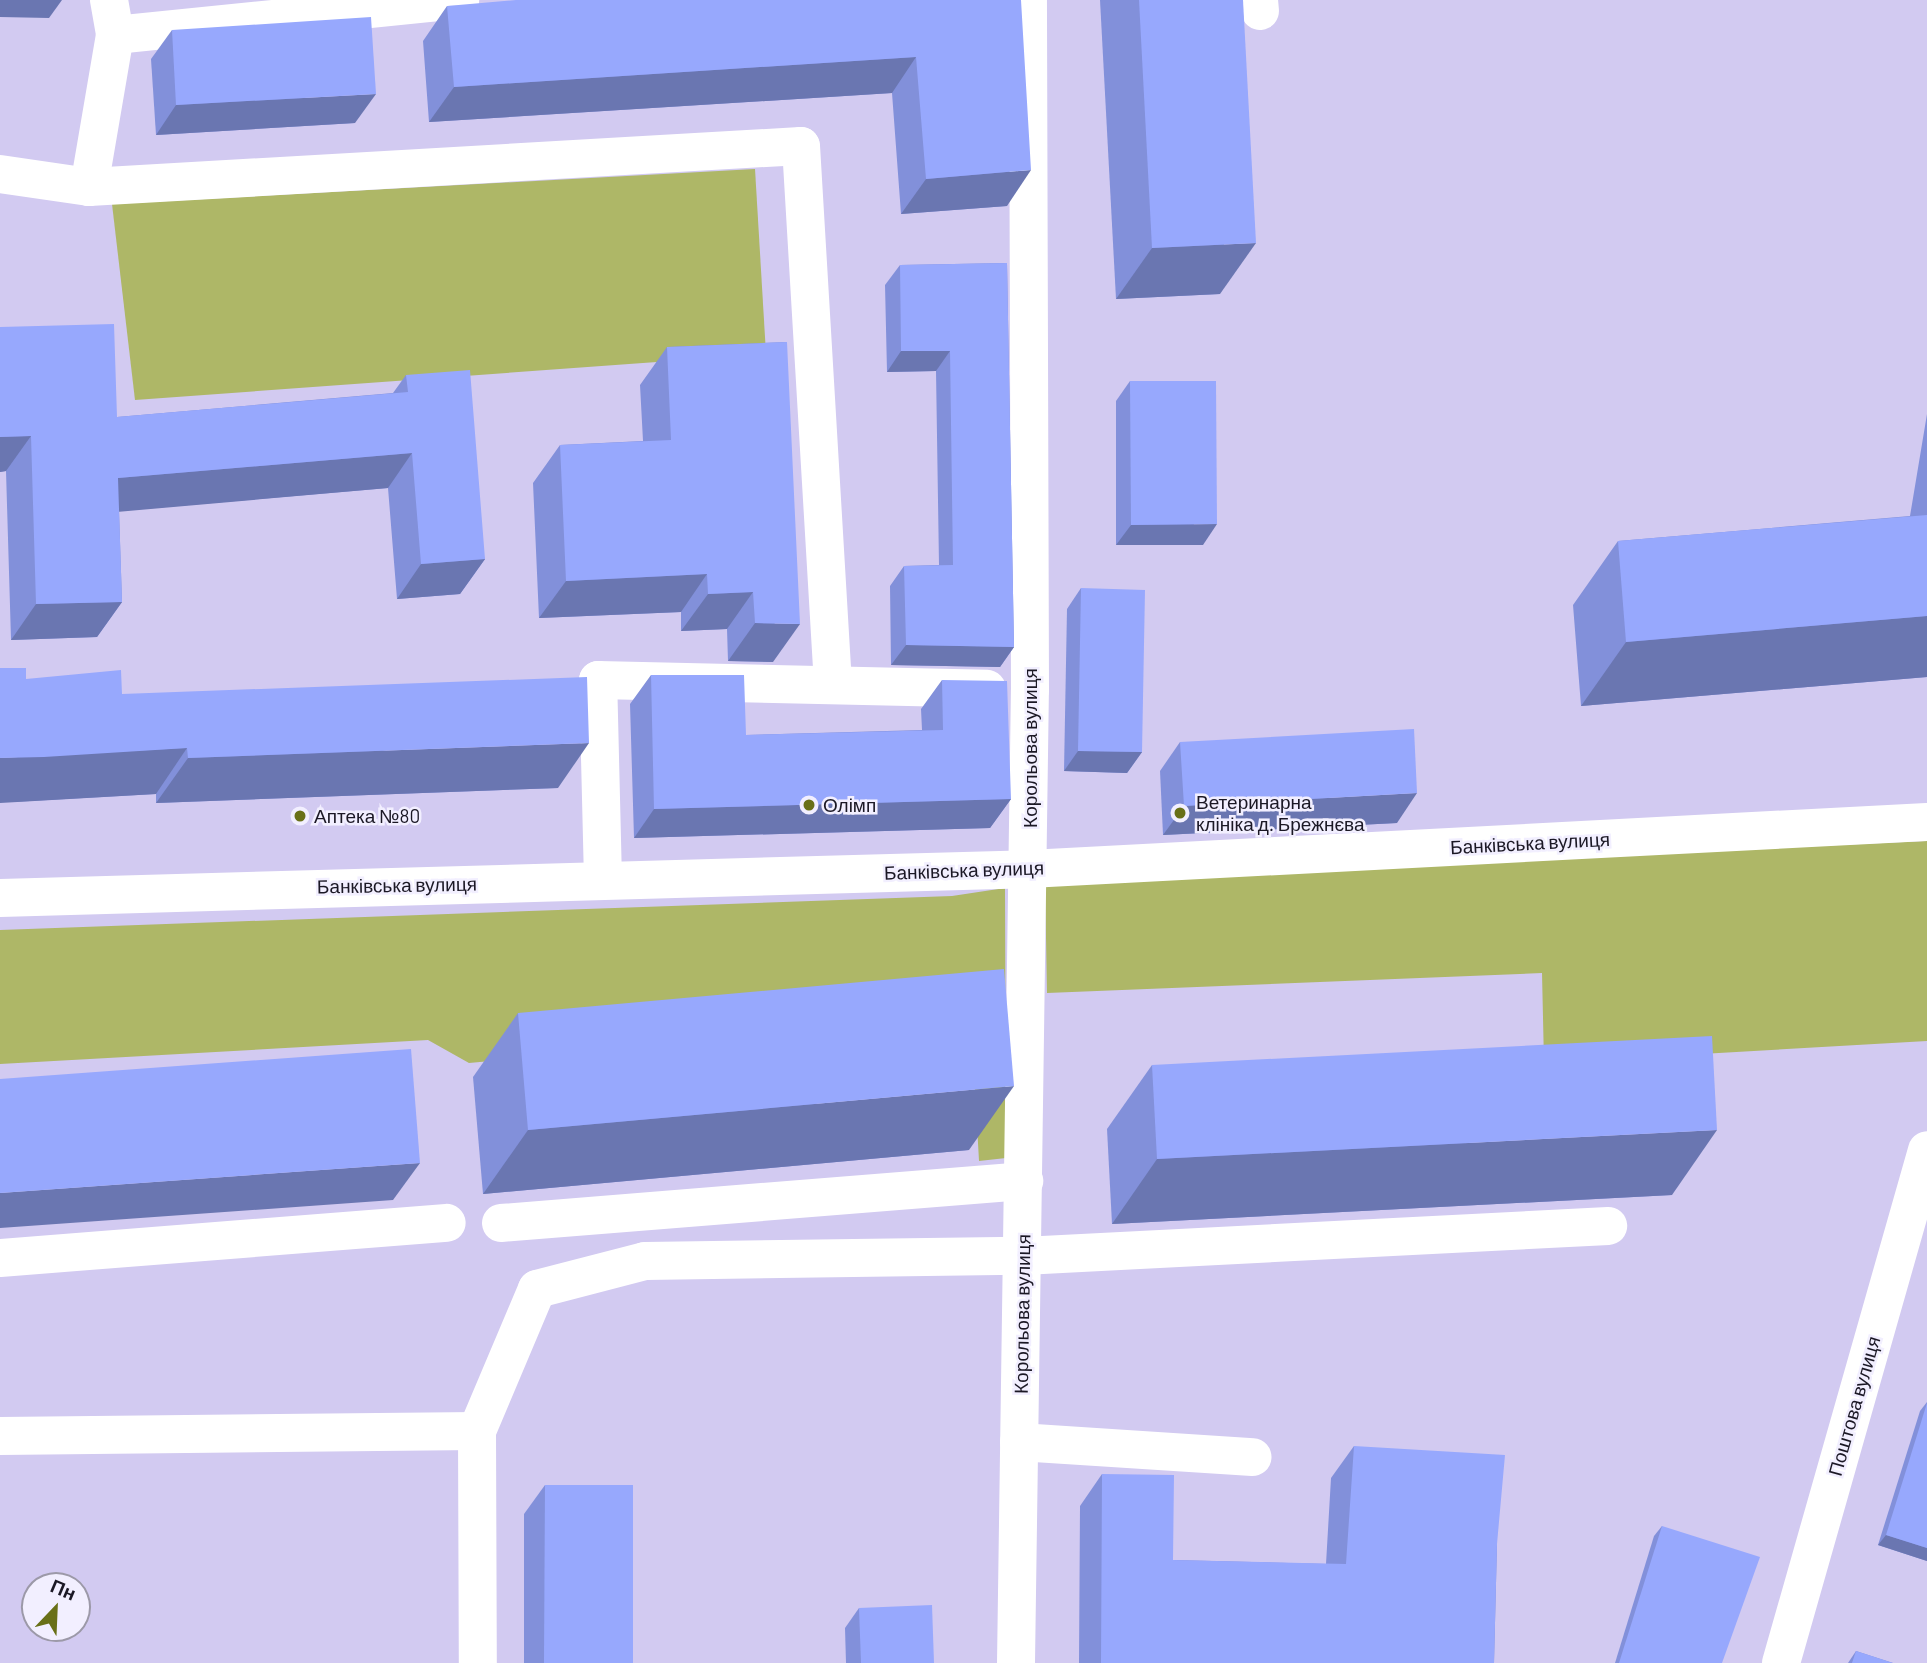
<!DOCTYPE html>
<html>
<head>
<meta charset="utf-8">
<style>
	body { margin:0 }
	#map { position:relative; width:1927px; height:1663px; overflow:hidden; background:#d2caf1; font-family:Barlow,sans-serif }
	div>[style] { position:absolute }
	.green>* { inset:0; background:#aeb767 }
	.minor>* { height:38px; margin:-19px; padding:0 19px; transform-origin:19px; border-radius:19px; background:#fff }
	.wall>* { inset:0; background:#8290da }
	.shaded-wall>* { inset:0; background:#6a76b1 }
	.building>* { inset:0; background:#97a8fd }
	.dots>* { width:19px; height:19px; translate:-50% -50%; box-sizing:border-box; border:4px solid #f2efff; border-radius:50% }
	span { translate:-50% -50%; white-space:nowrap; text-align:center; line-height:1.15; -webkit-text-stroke:5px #f2efff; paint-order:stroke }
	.street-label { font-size:19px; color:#1b1825 }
	.poi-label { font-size:19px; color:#1b1825 }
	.left { translate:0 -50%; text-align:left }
	.north { position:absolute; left:21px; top:1572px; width:70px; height:70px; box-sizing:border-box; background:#f2efff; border:2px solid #9c99a8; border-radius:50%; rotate:23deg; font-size:19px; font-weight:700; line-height:28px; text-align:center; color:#1b1825 }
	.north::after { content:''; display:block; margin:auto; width:24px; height:32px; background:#697018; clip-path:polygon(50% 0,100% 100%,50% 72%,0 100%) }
</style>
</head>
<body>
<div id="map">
	<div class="green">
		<div style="clip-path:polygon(755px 169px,766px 354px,135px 400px,112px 204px)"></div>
		<div style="clip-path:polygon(1927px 841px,1927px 1041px,1544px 1063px,1542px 973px,1047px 993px,1045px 881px)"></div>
		<div style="clip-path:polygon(1005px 888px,1006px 1158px,979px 1161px,971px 1018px,469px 1063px,428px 1040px,0 1064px,0 930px,952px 896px)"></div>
	</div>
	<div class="minor">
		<div style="left:109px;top:0;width:36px;rotate:80deg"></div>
		<div style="left:115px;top:35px;width:347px;rotate:-5.8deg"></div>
		<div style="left:1259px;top:0;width:11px;rotate:85deg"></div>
		<div style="left:0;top:174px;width:90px;rotate:8.3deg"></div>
		<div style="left:89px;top:187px;width:713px;rotate:-3.3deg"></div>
		<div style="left:801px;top:146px;width:540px;rotate:86.6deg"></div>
		<div style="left:89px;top:187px;width:154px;rotate:-80.3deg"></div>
		<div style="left:603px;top:880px;width:200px;rotate:-91.4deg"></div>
		<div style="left:598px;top:680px;width:389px;rotate:1.3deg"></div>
		<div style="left:0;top:898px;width:1029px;rotate:-1.61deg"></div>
		<div style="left:1029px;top:869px;width:899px;rotate:-3deg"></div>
		<div style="left:501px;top:1223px;width:525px;rotate:-4.59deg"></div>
		<div style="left:0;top:1258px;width:448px;rotate:-4.5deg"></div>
		<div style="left:477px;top:1431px;width:154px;rotate:-67.1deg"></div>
		<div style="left:537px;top:1289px;width:112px;rotate:-14.5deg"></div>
		<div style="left:645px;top:1261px;width:378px;rotate:-0.8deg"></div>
		<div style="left:1023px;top:1256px;width:586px;rotate:-2.94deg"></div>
		<div style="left:0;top:1436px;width:477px;rotate:-0.6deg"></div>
		<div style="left:477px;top:1431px;width:232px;rotate:89.8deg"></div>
		<div style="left:1019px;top:1442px;width:234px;rotate:3.7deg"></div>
		<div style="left:1016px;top:1663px;width:973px;rotate:-89.18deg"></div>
		<div style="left:1030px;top:690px;width:690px;rotate:-90.17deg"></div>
		<div style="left:1781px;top:1663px;width:533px;rotate:-74.11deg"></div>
	</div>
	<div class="wall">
		<div style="clip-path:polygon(1021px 0,1007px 206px,901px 214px,892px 93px,429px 122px,423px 41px,447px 6px)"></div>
		<div style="clip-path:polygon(1100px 0,1243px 0,1220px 294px,1116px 299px)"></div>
		<div style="clip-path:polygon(172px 30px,355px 123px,156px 135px,151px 59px)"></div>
		<div style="clip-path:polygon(1007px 263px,1014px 647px,1000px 667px,891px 665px,890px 586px,904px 566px,939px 565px,936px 371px,887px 372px,885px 285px,900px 265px)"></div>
		<div style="clip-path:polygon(0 327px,117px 417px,393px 393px,406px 375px,485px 559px,460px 594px,397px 599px,388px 488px,119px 511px,122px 602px,97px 637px,11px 640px,6px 471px,0 472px)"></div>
		<div style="clip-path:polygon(787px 342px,773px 662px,728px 661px,727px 629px,681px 631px,681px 612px,539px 618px,533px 483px,560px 445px,643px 441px,640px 385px,667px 347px)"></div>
		<div style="clip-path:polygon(1130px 381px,1203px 545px,1116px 545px,1116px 401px)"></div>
		<div style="clip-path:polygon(1927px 414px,1927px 677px,1581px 706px,1573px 605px,1618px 541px,1910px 516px)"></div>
		<div style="clip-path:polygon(1081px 588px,1142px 752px,1127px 773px,1064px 771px,1067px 609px)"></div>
		<div style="clip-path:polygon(651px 675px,746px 735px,922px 730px,921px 709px,942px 680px,1011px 799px,990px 828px,634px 838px,630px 704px)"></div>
		<div style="clip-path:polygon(26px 679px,122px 694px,558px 788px,156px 803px,156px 794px,12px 802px)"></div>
		<div style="clip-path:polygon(1180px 742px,1397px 823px,1163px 835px,1160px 771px)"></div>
		<div style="clip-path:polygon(518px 1013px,969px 1150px,483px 1194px,473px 1077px)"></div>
		<div style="clip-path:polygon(1152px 1065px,1672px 1195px,1112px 1224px,1107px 1129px)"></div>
		<div style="clip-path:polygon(1927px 1402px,1927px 1561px,1878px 1545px,1920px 1411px)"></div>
		<div style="clip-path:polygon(1354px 1446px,1497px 1544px,1494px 1663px,1079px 1663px,1080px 1506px,1102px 1474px,1173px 1560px,1326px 1564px,1331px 1478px)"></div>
		<div style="clip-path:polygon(545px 1485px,633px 1663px,524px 1663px,524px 1514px)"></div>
		<div style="clip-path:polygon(1662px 1526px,1722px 1663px,1615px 1663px,1654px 1536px)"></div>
		<div style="clip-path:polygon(859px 1608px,934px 1663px,846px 1663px,845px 1628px)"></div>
		<div style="clip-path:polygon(1856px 1651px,1893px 1663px,1848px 1663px)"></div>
	</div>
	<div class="shaded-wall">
		<div style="clip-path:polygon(0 0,62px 0,49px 18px,0 17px)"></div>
		<div style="clip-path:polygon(916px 57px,892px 93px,429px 122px,454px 87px)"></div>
		<div style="clip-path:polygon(376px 94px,355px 123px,156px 135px,176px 105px)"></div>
		<div style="clip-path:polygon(1031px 170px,1007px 206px,901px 214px,926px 179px)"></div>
		<div style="clip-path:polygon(1256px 243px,1220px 294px,1116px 299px,1152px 248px)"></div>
		<div style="clip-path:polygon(901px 351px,950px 351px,936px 371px,887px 372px)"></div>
		<div style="clip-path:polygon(31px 436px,6px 471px,0 472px,0 437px)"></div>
		<div style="clip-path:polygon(412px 453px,388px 488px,94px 514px,118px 478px)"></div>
		<div style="clip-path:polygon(1217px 524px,1203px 545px,1116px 545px,1131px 525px)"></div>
		<div style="clip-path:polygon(485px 559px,460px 594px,397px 599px,421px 564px)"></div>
		<div style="clip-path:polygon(707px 574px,681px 612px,539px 618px,566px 581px)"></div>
		<div style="clip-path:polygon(753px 592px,727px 629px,681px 631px,708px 594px)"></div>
		<div style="clip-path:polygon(122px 602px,97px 637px,11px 640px,36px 604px)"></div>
		<div style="clip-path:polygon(1927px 616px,1927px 677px,1581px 706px,1626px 642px)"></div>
		<div style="clip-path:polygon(755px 623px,800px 624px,773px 662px,728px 661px)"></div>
		<div style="clip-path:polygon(906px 645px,1014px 647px,1000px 667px,891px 665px)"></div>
		<div style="clip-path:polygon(589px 743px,558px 788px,156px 803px,188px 758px)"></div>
		<div style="clip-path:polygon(187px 748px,156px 794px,0 803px,0 758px)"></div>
		<div style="clip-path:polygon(1078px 751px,1142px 752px,1127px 773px,1064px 771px)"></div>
		<div style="clip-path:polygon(1417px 793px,1397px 823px,1163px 835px,1184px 806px)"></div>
		<div style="clip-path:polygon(1011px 799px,990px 828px,634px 838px,654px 809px)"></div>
		<div style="clip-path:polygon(1014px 1086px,969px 1150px,483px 1194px,528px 1130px)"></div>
		<div style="clip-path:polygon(1717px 1130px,1672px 1195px,1112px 1224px,1157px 1159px)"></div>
		<div style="clip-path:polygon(420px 1163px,393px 1200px,0 1228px,0 1193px)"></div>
		<div style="clip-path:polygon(1886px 1535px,1927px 1548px,1927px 1561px,1878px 1545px)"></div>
	</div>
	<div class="building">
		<div style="clip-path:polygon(516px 0,1021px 0,1031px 170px,926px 179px,916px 57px,454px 87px,447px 6px)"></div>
		<div style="clip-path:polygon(1139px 0,1243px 0,1256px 243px,1152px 248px)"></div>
		<div style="clip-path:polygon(371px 17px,376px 94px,176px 105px,172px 30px)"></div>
		<div style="clip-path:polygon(1007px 263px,1014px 647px,906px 645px,904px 566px,953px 565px,950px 351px,901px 351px,900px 265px)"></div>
		<div style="clip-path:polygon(114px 324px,117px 417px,408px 392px,406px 375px,470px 370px,485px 559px,421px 564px,412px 453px,118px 478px,122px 602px,36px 604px,31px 436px,0 437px,0 327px)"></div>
		<div style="clip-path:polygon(787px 342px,800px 624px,755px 623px,753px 592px,708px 594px,707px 574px,566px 581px,560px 445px,671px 440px,667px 347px)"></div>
		<div style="clip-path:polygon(1130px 381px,1216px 381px,1217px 524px,1131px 525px)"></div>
		<div style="clip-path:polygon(1927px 515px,1927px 616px,1626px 642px,1618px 541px)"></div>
		<div style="clip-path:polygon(1081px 588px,1145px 590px,1142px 752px,1078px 751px)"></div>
		<div style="clip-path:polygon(0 668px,26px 668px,26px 679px,121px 670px,122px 694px,587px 677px,589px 743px,188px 758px,187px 748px,44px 757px,0 758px)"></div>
		<div style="clip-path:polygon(651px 675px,744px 675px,746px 735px,943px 730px,942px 680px,1007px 681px,1011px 799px,654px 809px)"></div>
		<div style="clip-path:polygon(1414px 729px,1417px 793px,1184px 806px,1180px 742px)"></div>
		<div style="clip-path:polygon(1004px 969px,1014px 1086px,528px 1130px,518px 1013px)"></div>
		<div style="clip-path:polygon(1712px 1036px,1717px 1130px,1157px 1159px,1152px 1065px)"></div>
		<div style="clip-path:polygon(411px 1049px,420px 1163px,0 1193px,0 1079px)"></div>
		<div style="clip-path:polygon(1927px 1403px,1927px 1548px,1886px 1535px)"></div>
		<div style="clip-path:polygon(1354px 1446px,1505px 1455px,1497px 1544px,1494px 1663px,1101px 1663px,1102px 1474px,1174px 1475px,1173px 1560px,1346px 1564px)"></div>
		<div style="clip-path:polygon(545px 1485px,633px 1485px,633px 1663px,544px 1663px)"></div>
		<div style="clip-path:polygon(1662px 1526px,1760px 1557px,1722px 1663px,1619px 1663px)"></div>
		<div style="clip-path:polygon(932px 1605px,934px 1663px,861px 1663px,859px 1608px)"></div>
		<div style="clip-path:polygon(1856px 1651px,1893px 1663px,1852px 1663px)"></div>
	</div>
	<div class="dots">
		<div style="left:809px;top:805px;background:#697018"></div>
		<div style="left:1180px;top:813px;background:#697018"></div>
		<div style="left:300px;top:816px;background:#697018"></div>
	</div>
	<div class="street-label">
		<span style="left:1030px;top:748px;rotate:-90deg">Корольова вулиця</span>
		<span style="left:1530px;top:843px;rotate:-3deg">Банківська вулиця</span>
		<span style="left:964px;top:870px;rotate:-2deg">Банківська вулиця</span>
		<span style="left:397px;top:885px;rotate:-1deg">Банківська вулиця</span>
		<span style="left:1022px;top:1314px;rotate:-89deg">Корольова вулиця</span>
		<span style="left:1854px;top:1406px;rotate:-74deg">Поштова вулиця</span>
	</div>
	<div class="poi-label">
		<span class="left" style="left:1196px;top:813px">Ветеринарна<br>клініка д. Брежнєва</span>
		<span class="left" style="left:823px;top:805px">Олімп</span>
		<span class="left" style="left:314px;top:816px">Аптека №80</span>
	</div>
	<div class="north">Пн</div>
</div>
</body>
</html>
